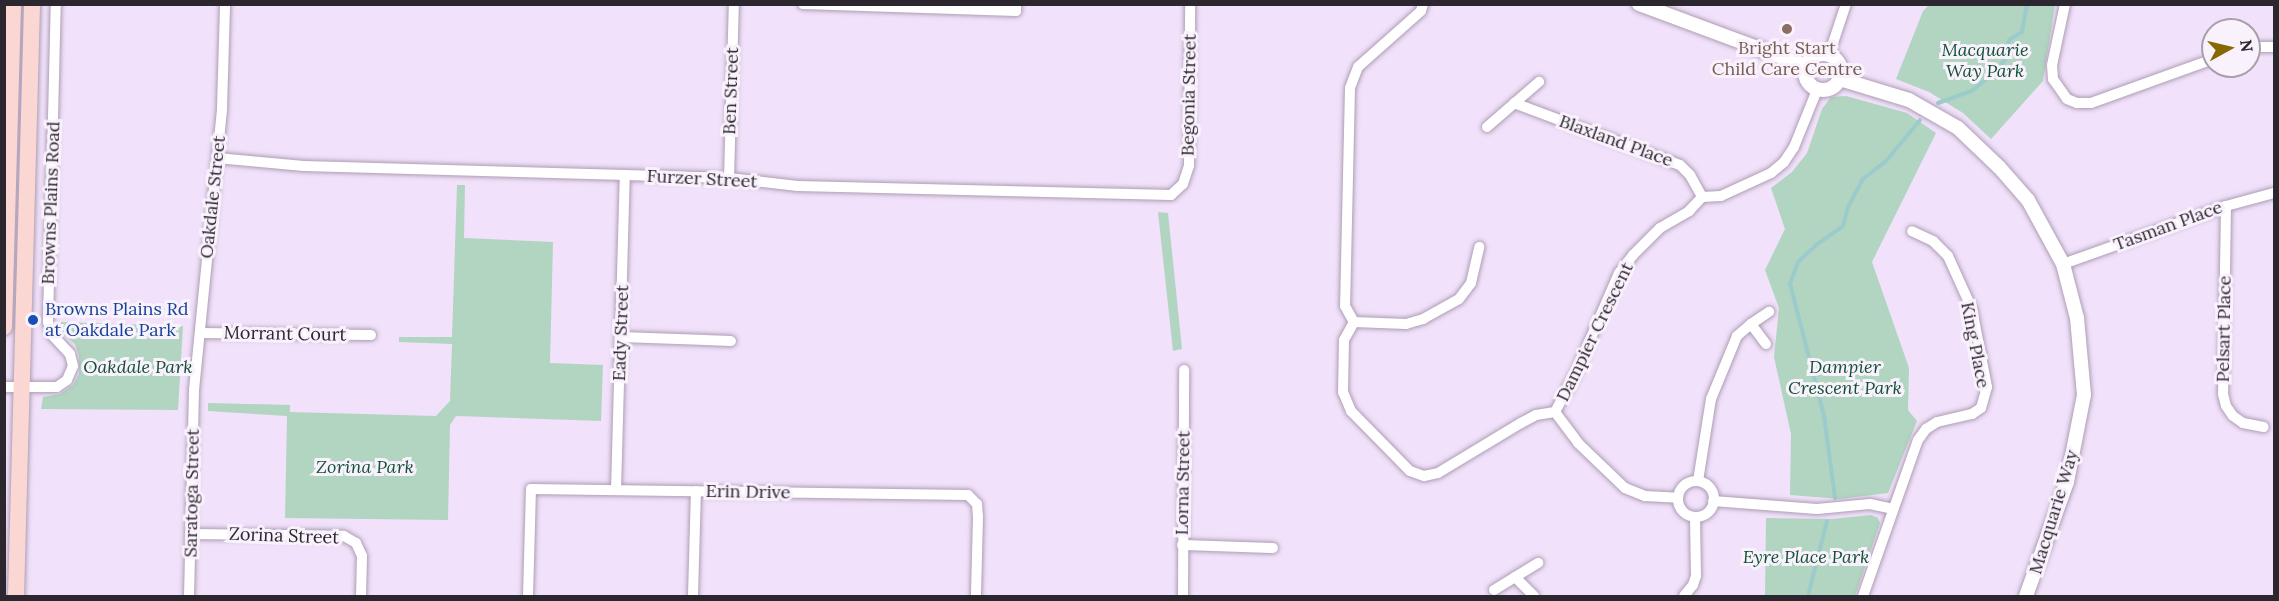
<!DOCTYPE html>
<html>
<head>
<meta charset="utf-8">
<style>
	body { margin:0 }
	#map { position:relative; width:2279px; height:601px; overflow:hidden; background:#f1e1fa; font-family:Lora,serif }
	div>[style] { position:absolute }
	.green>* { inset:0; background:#b1d5c1 }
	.stream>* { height:4px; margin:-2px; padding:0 2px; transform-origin:2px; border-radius:2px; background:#9ccbcc }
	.roads { filter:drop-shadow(0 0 2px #ad9eb5) drop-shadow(0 0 2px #ad9eb5) }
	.minor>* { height:10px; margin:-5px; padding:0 5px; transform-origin:5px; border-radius:5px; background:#fff }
	.minor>.ring { margin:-5px; padding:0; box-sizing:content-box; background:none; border:10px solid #fff; border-radius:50% }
	.tertiary>* { height:14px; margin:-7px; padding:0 7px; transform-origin:7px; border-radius:7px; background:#fff }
	.tertiary>.ring { margin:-7px; padding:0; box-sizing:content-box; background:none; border:14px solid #fff; border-radius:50% }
	.primary>* { height:16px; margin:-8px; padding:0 8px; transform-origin:8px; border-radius:8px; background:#fbd7d3 }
	.dots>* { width:16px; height:16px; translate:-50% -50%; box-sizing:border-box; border:3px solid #f9f2fc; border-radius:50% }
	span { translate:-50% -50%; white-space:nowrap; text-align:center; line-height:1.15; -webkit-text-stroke:6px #f9f2fc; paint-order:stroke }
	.education-label { font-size:18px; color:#785e54 }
	.park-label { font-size:18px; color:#115136; font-style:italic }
	.street-label { font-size:18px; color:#2c262f }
	.transit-label { font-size:18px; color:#164399 }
	.left { translate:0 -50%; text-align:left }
	.frame { position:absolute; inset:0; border:6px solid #2c262f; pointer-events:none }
	.north { position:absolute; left:2201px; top:18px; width:60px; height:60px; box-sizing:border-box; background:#f9f2fc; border:2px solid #a7a0aa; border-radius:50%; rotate:82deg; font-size:16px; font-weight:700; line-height:24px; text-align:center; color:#2c262f }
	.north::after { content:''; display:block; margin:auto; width:21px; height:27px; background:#866701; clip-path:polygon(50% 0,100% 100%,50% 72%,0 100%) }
</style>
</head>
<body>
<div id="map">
	<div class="green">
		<div style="clip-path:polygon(1930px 4px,2055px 5px,2043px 81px,1991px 139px,1963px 113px,1929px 92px,1896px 79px,1923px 11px)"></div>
		<div style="clip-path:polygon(1846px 96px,1907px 113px,1936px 133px,1872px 262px,1909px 368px,1908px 410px,1917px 421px,1888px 493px,1840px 499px,1790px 495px,1791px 434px,1774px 357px,1779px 308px,1765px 270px,1785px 229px,1771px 188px,1792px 172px,1807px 153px,1822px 109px,1831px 97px)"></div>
		<div style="clip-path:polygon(457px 185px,465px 185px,464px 238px,553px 242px,550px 363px,603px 365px,601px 421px,456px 416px,450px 425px,448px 520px,285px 518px,287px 416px,208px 411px,208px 403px,290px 405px,290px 412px,436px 416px,450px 401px,452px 344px,399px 342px,399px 337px,452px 337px)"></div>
		<div style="clip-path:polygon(1158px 212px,1168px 213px,1182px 349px,1173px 351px)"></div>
		<div style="clip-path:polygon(59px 322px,183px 326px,178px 410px,41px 409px,43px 397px,60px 394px,73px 385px,79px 374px,79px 356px,75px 344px,59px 331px)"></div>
		<div style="clip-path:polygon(1871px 515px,1878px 518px,1880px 523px,1855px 596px,1765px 596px,1766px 518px,1832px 519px)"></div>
	</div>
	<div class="stream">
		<div style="left:1938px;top:103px;width:37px;rotate:-20deg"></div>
		<div style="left:1973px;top:90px;width:32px;rotate:-39deg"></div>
		<div style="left:1998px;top:70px;width:13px;rotate:-58deg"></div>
		<div style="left:2005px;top:59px;width:19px;rotate:-78deg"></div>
		<div style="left:2009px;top:40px;width:15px;rotate:-32deg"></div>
		<div style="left:2022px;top:32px;width:28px;rotate:-80deg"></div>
		<div style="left:1835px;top:498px;width:83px;rotate:-97.6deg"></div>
		<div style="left:1824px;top:416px;width:136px;rotate:-104.4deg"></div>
		<div style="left:1790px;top:284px;width:23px;rotate:-70deg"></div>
		<div style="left:1798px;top:262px;width:25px;rotate:-43deg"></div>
		<div style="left:1816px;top:245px;width:33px;rotate:-35deg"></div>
		<div style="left:1843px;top:226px;width:20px;rotate:-75deg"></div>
		<div style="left:1848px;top:207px;width:32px;rotate:-62deg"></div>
		<div style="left:1863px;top:179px;width:29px;rotate:-38deg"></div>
		<div style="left:1886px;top:161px;width:53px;rotate:-50.3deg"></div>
		<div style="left:1808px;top:596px;width:77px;rotate:-75.8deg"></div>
	</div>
	<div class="roads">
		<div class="minor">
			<div style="left:803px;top:4px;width:213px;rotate:1.9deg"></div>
			<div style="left:1016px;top:11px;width:7px;rotate:-90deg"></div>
			<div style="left:1423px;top:4px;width:7px;rotate:106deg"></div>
			<div style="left:1421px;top:11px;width:84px;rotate:138.4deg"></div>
			<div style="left:1358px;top:67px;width:22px;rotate:111deg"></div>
			<div style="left:1350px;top:88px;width:218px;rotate:91.3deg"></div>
			<div style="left:1345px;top:306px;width:18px;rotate:61deg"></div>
			<div style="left:1354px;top:322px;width:21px;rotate:119deg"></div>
			<div style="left:1344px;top:340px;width:52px;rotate:91.1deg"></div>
			<div style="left:1343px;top:392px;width:21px;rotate:67deg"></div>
			<div style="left:1351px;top:411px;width:84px;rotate:45.5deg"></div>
			<div style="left:1410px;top:471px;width:15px;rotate:20deg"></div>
			<div style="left:1424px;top:476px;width:14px;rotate:-12deg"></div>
			<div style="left:1438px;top:473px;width:97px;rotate:-31.1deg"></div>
			<div style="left:1521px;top:423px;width:17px;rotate:-28deg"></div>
			<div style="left:1536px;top:415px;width:19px;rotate:-9deg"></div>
			<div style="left:1555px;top:412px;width:40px;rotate:-62deg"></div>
			<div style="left:1574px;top:377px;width:113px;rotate:-66.6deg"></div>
			<div style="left:1619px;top:273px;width:23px;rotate:-52deg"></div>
			<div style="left:1633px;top:255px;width:38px;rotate:-45deg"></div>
			<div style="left:1660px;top:228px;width:34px;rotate:-30deg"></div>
			<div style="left:1689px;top:211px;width:19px;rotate:-47deg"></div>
			<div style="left:1702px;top:197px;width:19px;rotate:-3deg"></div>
			<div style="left:1721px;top:196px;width:55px;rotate:-24.7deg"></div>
			<div style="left:1771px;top:173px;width:17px;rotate:-40deg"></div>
			<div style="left:1784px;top:162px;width:18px;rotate:-56deg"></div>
			<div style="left:1794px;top:147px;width:61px;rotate:-68deg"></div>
			<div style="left:2065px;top:4px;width:62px;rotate:102deg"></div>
			<div style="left:2052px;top:65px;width:14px;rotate:86deg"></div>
			<div style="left:2053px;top:79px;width:24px;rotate:55deg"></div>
			<div style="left:2067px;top:99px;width:11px;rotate:22deg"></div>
			<div style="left:2077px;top:103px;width:14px"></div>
			<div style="left:2091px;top:103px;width:130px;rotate:-19.8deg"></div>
			<div style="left:2249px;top:47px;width:25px"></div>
			<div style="left:1829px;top:55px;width:54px;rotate:-71.6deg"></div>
			<div style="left:1514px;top:103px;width:177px;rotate:20.5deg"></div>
			<div style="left:1680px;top:165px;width:14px;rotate:45deg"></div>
			<div style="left:1690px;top:175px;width:25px;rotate:61deg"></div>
			<div style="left:1487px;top:127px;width:69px;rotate:-40.9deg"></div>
			<div style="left:217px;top:158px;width:87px;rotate:5.3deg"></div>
			<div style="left:304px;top:166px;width:425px;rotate:1.6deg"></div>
			<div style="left:729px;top:178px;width:69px;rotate:6.6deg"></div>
			<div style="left:798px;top:186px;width:373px;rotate:1.4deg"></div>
			<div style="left:1171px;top:195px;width:16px;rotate:-43deg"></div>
			<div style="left:1183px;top:184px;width:19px;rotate:-72deg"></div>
			<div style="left:1189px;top:166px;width:162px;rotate:-89.6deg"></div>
			<div style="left:729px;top:178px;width:174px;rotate:-88.4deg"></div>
			<div style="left:2226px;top:206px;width:188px;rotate:90.9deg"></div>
			<div style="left:2223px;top:394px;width:12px;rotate:76deg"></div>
			<div style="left:2226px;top:406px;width:12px;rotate:55deg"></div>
			<div style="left:2233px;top:416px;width:12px;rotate:35deg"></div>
			<div style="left:2243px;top:423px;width:21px;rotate:11deg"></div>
			<div style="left:2063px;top:264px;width:173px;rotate:-19.6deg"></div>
			<div style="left:2226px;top:206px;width:50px;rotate:-15.2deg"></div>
			<div style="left:1354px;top:322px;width:52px;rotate:2.2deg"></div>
			<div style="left:1406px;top:324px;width:18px;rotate:-16deg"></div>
			<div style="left:1423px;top:319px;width:41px;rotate:-29.1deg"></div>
			<div style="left:1459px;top:299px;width:20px;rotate:-53deg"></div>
			<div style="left:1471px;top:283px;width:37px;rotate:-77deg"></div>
			<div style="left:200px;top:333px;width:171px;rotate:0.7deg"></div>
			<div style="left:621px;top:337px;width:110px;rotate:2.1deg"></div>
			<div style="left:1766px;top:344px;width:25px;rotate:-127deg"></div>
			<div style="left:1751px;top:324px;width:22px;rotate:-34deg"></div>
			<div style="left:4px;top:387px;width:53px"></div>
			<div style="left:57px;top:387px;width:12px;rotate:-35deg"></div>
			<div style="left:67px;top:380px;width:15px;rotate:-67deg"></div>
			<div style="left:73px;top:366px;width:12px;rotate:-104deg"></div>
			<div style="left:70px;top:354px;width:26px;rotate:-133deg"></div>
			<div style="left:52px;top:335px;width:14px;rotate:-107deg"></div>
			<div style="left:48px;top:322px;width:318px;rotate:-88.6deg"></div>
			<div style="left:1555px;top:412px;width:39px;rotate:53deg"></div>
			<div style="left:1578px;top:443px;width:65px;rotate:43.8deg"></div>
			<div style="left:1625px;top:488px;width:22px;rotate:22deg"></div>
			<div style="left:1645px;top:496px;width:33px;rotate:3deg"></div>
			<div style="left:1698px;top:481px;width:83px;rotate:-81deg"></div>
			<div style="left:1711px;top:399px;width:68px;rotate:-67.6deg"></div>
			<div style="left:1737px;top:336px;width:18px;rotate:-41deg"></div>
			<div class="ring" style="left:1678px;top:481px;width:26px;height:26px"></div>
			<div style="left:616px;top:490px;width:315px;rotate:-88.4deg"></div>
			<div style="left:1713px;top:501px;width:104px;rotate:4.4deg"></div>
			<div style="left:1817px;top:509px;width:53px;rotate:-5.4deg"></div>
			<div style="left:1870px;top:504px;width:24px;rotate:12deg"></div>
			<div style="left:191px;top:534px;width:153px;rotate:0.7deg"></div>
			<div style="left:344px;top:536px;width:14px;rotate:30deg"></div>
			<div style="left:356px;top:543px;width:14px;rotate:65deg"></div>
			<div style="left:362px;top:556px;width:40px;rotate:91.4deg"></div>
			<div style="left:1182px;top:545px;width:91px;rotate:1.9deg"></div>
			<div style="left:1515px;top:577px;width:27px;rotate:45deg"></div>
			<div style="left:1494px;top:590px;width:52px;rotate:-31.5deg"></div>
			<div style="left:189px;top:596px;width:206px;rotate:-88.6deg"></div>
			<div style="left:194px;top:390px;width:283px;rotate:-84.3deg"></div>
			<div style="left:222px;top:108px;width:104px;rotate:-88.3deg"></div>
			<div style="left:528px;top:596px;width:107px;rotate:-88.4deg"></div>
			<div style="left:531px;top:489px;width:437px;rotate:0.8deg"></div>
			<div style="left:968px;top:495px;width:13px;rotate:45deg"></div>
			<div style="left:977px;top:504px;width:13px;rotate:86deg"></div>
			<div style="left:978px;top:517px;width:79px;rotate:91.5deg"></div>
			<div style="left:693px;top:596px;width:105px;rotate:-88.4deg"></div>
			<div style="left:1183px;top:596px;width:226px;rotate:-89.7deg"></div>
			<div style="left:1684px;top:596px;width:14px;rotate:-51deg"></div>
			<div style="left:1693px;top:585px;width:9px;rotate:-72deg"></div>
			<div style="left:1696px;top:576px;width:59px;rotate:-91deg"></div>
			<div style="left:1863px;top:596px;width:165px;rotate:-70.6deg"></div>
			<div style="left:1918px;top:440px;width:14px;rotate:-54deg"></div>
			<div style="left:1926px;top:429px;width:13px;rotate:-32deg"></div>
			<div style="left:1937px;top:422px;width:36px;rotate:-13deg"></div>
			<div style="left:1972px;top:414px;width:11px;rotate:-34deg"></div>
			<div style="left:1981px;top:408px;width:22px;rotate:-74deg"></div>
			<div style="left:1987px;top:387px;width:79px;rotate:-100.9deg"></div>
			<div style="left:1972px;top:309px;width:58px;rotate:-114.4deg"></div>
			<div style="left:1948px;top:256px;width:21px;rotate:-135deg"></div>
			<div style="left:1933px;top:241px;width:23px;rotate:-155deg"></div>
		</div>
		<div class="tertiary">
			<div style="left:1639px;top:4px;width:178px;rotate:20.4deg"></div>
			<div class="ring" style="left:1805px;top:54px;width:22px;height:22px"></div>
			<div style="left:1840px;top:79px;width:72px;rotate:16.9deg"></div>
			<div style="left:1909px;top:100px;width:56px;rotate:29.7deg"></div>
			<div style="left:1958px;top:128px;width:57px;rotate:43.6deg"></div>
			<div style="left:1999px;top:167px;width:44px;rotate:48.7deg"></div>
			<div style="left:2028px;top:200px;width:73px;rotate:61.3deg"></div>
			<div style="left:2063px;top:264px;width:56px;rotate:75.5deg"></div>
			<div style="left:2077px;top:318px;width:77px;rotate:84.8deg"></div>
			<div style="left:2084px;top:395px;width:89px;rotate:101.1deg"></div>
			<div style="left:2067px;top:482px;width:121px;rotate:109.8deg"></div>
		</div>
		<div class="primary">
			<div style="left:4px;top:327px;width:323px;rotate:-88.4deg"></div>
			<div style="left:16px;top:596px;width:592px;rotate:-88.45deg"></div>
		</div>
	</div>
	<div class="dots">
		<div style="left:1787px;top:29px;background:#8d6e63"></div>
		<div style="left:33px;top:320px;background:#1a4fb4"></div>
	</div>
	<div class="education-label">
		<span style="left:1787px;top:59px">Bright Start<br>Child Care Centre</span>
	</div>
	<div class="park-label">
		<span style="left:1985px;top:61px">Macquarie<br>Way Park</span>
		<span style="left:138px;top:367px">Oakdale Park</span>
		<span style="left:1845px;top:378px">Dampier<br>Crescent Park</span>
		<span style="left:365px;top:467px">Zorina Park</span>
		<span style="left:1806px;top:557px">Eyre Place Park</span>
	</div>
	<div class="street-label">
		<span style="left:731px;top:91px;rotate:-88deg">Ben Street</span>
		<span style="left:1189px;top:95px;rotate:-89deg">Begonia Street</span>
		<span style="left:1616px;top:141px;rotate:20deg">Blaxland Place</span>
		<span style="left:702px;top:179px;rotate:3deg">Furzer Street</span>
		<span style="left:213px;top:197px;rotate:-84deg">Oakdale Street</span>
		<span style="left:51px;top:203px;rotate:-88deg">Browns Plains Road</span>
		<span style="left:2168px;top:226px;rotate:-20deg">Tasman Place</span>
		<span style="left:2224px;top:329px;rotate:-89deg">Pelsart Place</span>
		<span style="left:1595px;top:332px;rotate:-64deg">Dampier Crescent</span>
		<span style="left:621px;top:333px;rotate:-88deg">Eady Street</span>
		<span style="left:285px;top:334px;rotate:1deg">Morrant Court</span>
		<span style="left:1975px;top:345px;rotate:79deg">King Place</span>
		<span style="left:1183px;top:483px;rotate:-89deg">Lorna Street</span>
		<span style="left:748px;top:492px;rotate:1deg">Erin Drive</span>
		<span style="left:192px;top:493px;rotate:-89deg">Saratoga Street</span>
		<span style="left:2054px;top:512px;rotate:-73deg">Macquarie Way</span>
		<span style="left:284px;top:536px;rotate:2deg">Zorina Street</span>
	</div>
	<div class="transit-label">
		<span class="left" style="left:45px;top:320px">Browns Plains Rd<br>at Oakdale Park</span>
	</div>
	<div class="frame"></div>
	<div class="north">N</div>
</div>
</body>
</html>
